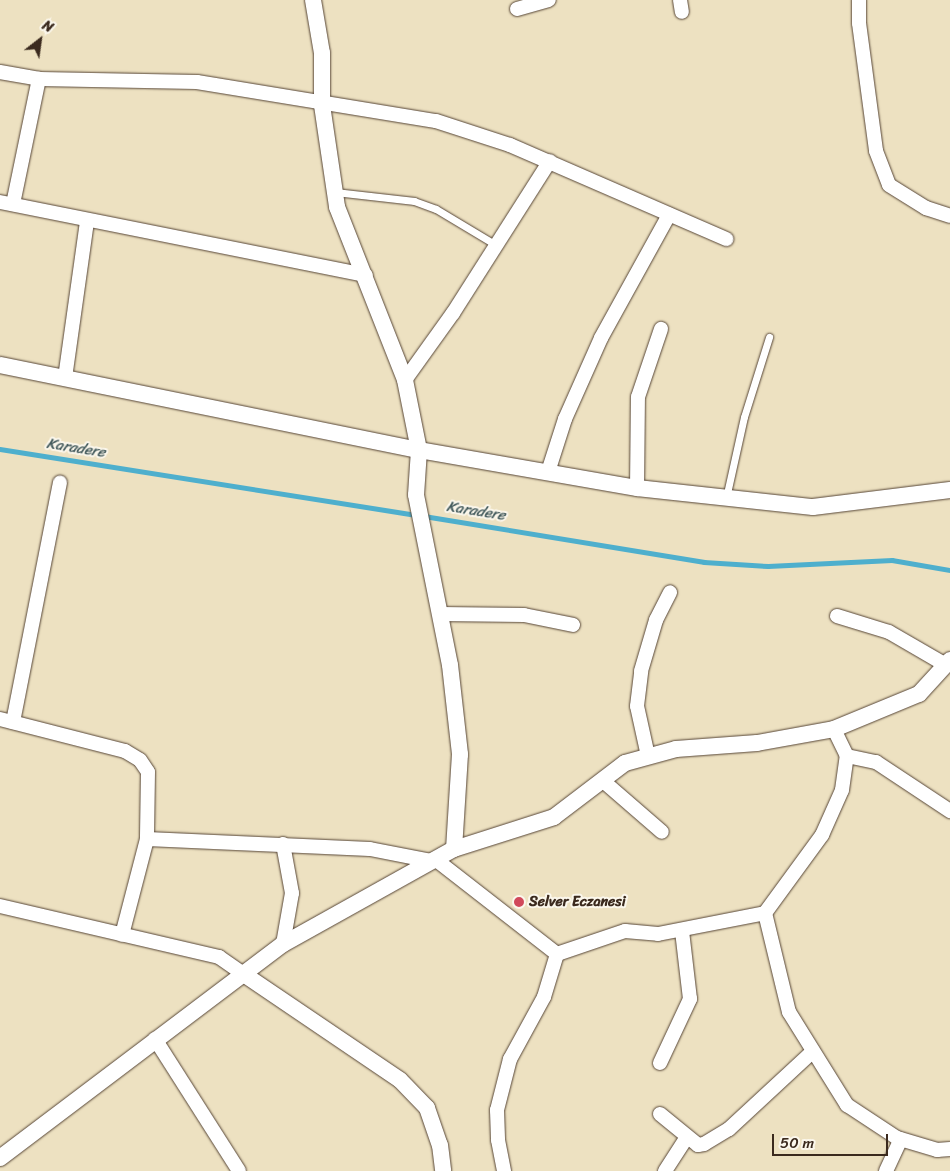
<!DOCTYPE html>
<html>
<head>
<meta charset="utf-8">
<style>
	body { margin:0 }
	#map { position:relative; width:950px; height:1171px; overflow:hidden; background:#ede1c1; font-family:Sriracha,sans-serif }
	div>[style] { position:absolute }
	.stream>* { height:4.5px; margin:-2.25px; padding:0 2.25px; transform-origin:2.25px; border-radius:2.25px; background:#4eafcd }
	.roads { filter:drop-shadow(0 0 1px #564536) drop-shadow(0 0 1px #564536) }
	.service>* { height:7px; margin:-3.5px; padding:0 3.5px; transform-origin:3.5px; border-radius:3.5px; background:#fff }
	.minor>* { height:14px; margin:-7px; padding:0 7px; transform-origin:7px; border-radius:7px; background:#fff }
	.tertiary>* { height:16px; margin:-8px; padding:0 8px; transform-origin:8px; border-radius:8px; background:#fff }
	.dots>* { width:14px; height:14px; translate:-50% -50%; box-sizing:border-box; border:2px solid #fbf7ec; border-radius:50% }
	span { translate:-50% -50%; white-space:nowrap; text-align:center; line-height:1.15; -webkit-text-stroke:4px #fbf7ec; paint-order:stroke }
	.poi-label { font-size:14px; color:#3b2a1e; font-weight:700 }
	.left { translate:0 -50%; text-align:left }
	.water-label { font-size:15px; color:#42595b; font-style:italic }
	.north { position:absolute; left:15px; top:15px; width:50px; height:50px; -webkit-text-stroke:4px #fbf7ec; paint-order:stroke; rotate:30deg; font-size:14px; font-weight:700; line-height:20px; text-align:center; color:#3b2a1e }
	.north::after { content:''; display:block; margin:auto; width:18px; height:22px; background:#3b2a1e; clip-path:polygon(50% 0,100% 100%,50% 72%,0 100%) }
	.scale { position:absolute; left:772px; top:1134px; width:116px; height:22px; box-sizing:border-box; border:2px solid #3b2a1e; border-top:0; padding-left:6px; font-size:15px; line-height:18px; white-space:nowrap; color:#3b2a1e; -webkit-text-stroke:4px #fbf7ec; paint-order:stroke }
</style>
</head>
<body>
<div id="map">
	<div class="stream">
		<div style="left:0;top:449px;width:421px;rotate:9deg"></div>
		<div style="left:424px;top:516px;width:284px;rotate:9.3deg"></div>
		<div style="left:704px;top:562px;width:64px;rotate:3.6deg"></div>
		<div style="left:768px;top:566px;width:124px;rotate:-2.8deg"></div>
		<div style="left:892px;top:560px;width:59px;rotate:9.8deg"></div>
	</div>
	<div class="roads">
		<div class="service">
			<div style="left:335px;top:192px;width:80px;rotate:6.5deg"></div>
			<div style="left:414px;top:201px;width:23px;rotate:20deg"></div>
			<div style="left:436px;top:209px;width:70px;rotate:31deg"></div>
			<div style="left:726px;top:498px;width:83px;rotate:-77.5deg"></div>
			<div style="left:744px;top:417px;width:84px;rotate:-72.6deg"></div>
		</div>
		<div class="minor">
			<div style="left:680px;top:0;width:12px;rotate:81deg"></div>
			<div style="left:859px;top:0;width:23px;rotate:90deg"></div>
			<div style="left:859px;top:23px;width:129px;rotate:82.4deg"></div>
			<div style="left:876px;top:151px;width:36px;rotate:69deg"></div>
			<div style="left:889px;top:185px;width:44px;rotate:31.9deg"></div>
			<div style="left:926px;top:208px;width:25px;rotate:18deg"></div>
			<div style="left:517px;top:9px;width:33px;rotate:-16deg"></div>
			<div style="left:0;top:72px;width:40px;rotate:10deg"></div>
			<div style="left:39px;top:79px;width:158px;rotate:1.1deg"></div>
			<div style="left:197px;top:82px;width:242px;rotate:9.3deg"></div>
			<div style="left:436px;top:121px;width:78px;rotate:18deg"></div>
			<div style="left:510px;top:145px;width:236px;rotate:23.5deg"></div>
			<div style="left:0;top:202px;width:373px;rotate:11.3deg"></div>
			<div style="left:13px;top:204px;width:128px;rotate:-78.3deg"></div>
			<div style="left:65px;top:378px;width:159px;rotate:-82deg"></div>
			<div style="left:405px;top:380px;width:82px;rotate:-54.4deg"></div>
			<div style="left:453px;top:313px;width:180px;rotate:-57.5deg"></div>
			<div style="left:548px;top:472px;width:56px;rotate:-72.2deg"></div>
			<div style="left:565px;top:419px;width:89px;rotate:-66deg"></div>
			<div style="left:601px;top:338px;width:141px;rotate:-61.1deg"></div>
			<div style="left:637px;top:488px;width:91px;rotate:-89.4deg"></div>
			<div style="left:638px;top:397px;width:72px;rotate:-71.3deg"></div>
			<div style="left:440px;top:614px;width:84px;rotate:0.7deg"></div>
			<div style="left:524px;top:615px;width:50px;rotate:11.5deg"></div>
			<div style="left:837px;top:616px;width:54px;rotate:17.1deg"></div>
			<div style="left:889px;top:632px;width:66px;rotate:30.1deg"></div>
			<div style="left:0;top:719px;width:129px;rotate:14.4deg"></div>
			<div style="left:125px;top:751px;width:17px;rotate:31deg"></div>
			<div style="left:140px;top:760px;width:14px;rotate:56deg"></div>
			<div style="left:148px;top:772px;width:67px;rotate:90.9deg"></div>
			<div style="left:147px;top:839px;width:99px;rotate:104.6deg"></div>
			<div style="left:13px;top:722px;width:244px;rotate:-78.9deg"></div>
			<div style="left:648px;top:756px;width:51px;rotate:-102.4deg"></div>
			<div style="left:637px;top:706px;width:35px;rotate:-83deg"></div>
			<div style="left:641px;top:671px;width:53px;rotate:-73.6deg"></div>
			<div style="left:656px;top:620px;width:31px;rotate:-63deg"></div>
			<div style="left:847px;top:756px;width:30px;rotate:12deg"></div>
			<div style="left:876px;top:762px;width:89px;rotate:33.5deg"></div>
			<div style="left:602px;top:780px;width:79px;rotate:40.9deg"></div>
			<div style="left:147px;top:839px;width:223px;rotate:2.6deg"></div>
			<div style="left:370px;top:849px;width:62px;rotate:11.1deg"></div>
			<div style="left:283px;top:844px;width:50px;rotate:79.6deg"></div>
			<div style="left:292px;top:893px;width:52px;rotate:100deg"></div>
			<div style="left:435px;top:859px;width:155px;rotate:37.9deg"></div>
			<div style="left:557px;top:954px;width:45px;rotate:106.8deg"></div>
			<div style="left:544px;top:997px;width:71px;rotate:118.7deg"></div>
			<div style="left:510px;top:1059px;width:53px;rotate:104.3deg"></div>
			<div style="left:497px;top:1110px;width:30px;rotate:88deg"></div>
			<div style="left:498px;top:1140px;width:32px;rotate:79deg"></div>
			<div style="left:0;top:906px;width:225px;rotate:13.1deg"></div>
			<div style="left:219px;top:957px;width:32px;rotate:35deg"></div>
			<div style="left:765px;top:913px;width:102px;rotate:76.4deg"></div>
			<div style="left:789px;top:1012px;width:110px;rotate:58.1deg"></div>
			<div style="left:847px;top:1105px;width:60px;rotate:33.4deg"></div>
			<div style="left:897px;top:1138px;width:42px;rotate:16.7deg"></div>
			<div style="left:937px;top:1150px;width:13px;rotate:-4deg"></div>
			<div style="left:557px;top:954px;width:72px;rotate:-18.7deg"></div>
			<div style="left:625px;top:931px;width:33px;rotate:5deg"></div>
			<div style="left:658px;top:934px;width:109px;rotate:-11.1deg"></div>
			<div style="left:765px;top:913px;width:97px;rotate:-53.8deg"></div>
			<div style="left:822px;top:835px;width:49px;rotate:-66deg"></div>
			<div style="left:842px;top:790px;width:34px;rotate:-82deg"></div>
			<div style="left:847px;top:756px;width:30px;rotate:-116deg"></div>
			<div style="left:155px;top:1039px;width:156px;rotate:57.5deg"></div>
			<div style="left:660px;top:1063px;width:71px;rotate:-64.9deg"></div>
			<div style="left:690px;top:999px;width:68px;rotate:-96.7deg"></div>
			<div style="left:660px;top:1114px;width:49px;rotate:39.2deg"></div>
			<div style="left:698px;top:1145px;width:6px;rotate:-9deg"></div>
			<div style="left:704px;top:1144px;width:29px;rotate:-31deg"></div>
			<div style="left:729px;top:1129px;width:112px;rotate:-42.8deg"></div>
			<div style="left:665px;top:1171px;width:40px;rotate:-57.1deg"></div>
			<div style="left:886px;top:1171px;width:35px;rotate:-65deg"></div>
		</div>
		<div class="tertiary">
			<div style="left:313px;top:0;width:54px;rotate:80.4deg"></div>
			<div style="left:322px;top:53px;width:52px;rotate:90deg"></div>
			<div style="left:322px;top:105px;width:103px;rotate:81.6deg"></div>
			<div style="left:337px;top:207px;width:186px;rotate:68.5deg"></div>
			<div style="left:405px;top:380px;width:71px;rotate:78.7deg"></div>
			<div style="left:419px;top:450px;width:45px;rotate:93.8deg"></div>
			<div style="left:416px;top:495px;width:173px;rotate:78.7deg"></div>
			<div style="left:450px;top:665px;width:90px;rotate:83.6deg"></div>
			<div style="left:460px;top:754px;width:95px;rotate:93.6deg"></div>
			<div style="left:0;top:365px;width:428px;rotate:11.5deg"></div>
			<div style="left:419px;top:450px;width:221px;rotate:9.9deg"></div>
			<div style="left:637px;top:488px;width:177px;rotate:6.2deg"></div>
			<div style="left:813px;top:507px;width:138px;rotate:-7.1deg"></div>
			<div style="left:245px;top:975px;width:187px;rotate:34.1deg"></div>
			<div style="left:400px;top:1080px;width:39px;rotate:46deg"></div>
			<div style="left:427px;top:1108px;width:39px;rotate:71deg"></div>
			<div style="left:440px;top:1145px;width:26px;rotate:83deg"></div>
			<div style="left:0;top:1158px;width:355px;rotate:-37.1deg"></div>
			<div style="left:283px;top:944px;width:196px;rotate:-29.1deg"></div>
			<div style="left:454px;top:849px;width:105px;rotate:-17.7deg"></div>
			<div style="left:554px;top:817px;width:89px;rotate:-37.3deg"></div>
			<div style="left:625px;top:763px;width:53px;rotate:-15.4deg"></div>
			<div style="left:676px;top:749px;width:81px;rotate:-4.2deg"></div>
			<div style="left:757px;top:743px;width:78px;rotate:-10.3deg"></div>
			<div style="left:834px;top:729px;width:92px;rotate:-22.4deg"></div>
			<div style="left:919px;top:694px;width:46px;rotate:-47.6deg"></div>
		</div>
	</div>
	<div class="dots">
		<div style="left:519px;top:902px;background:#d1495b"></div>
	</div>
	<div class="poi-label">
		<span class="left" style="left:529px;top:902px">Selver Eczanesi</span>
	</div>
	<div class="water-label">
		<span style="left:76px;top:448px;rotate:9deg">Karadere</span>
		<span style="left:476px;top:511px;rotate:9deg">Karadere</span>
	</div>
	<div class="north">N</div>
	<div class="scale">50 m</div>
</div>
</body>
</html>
